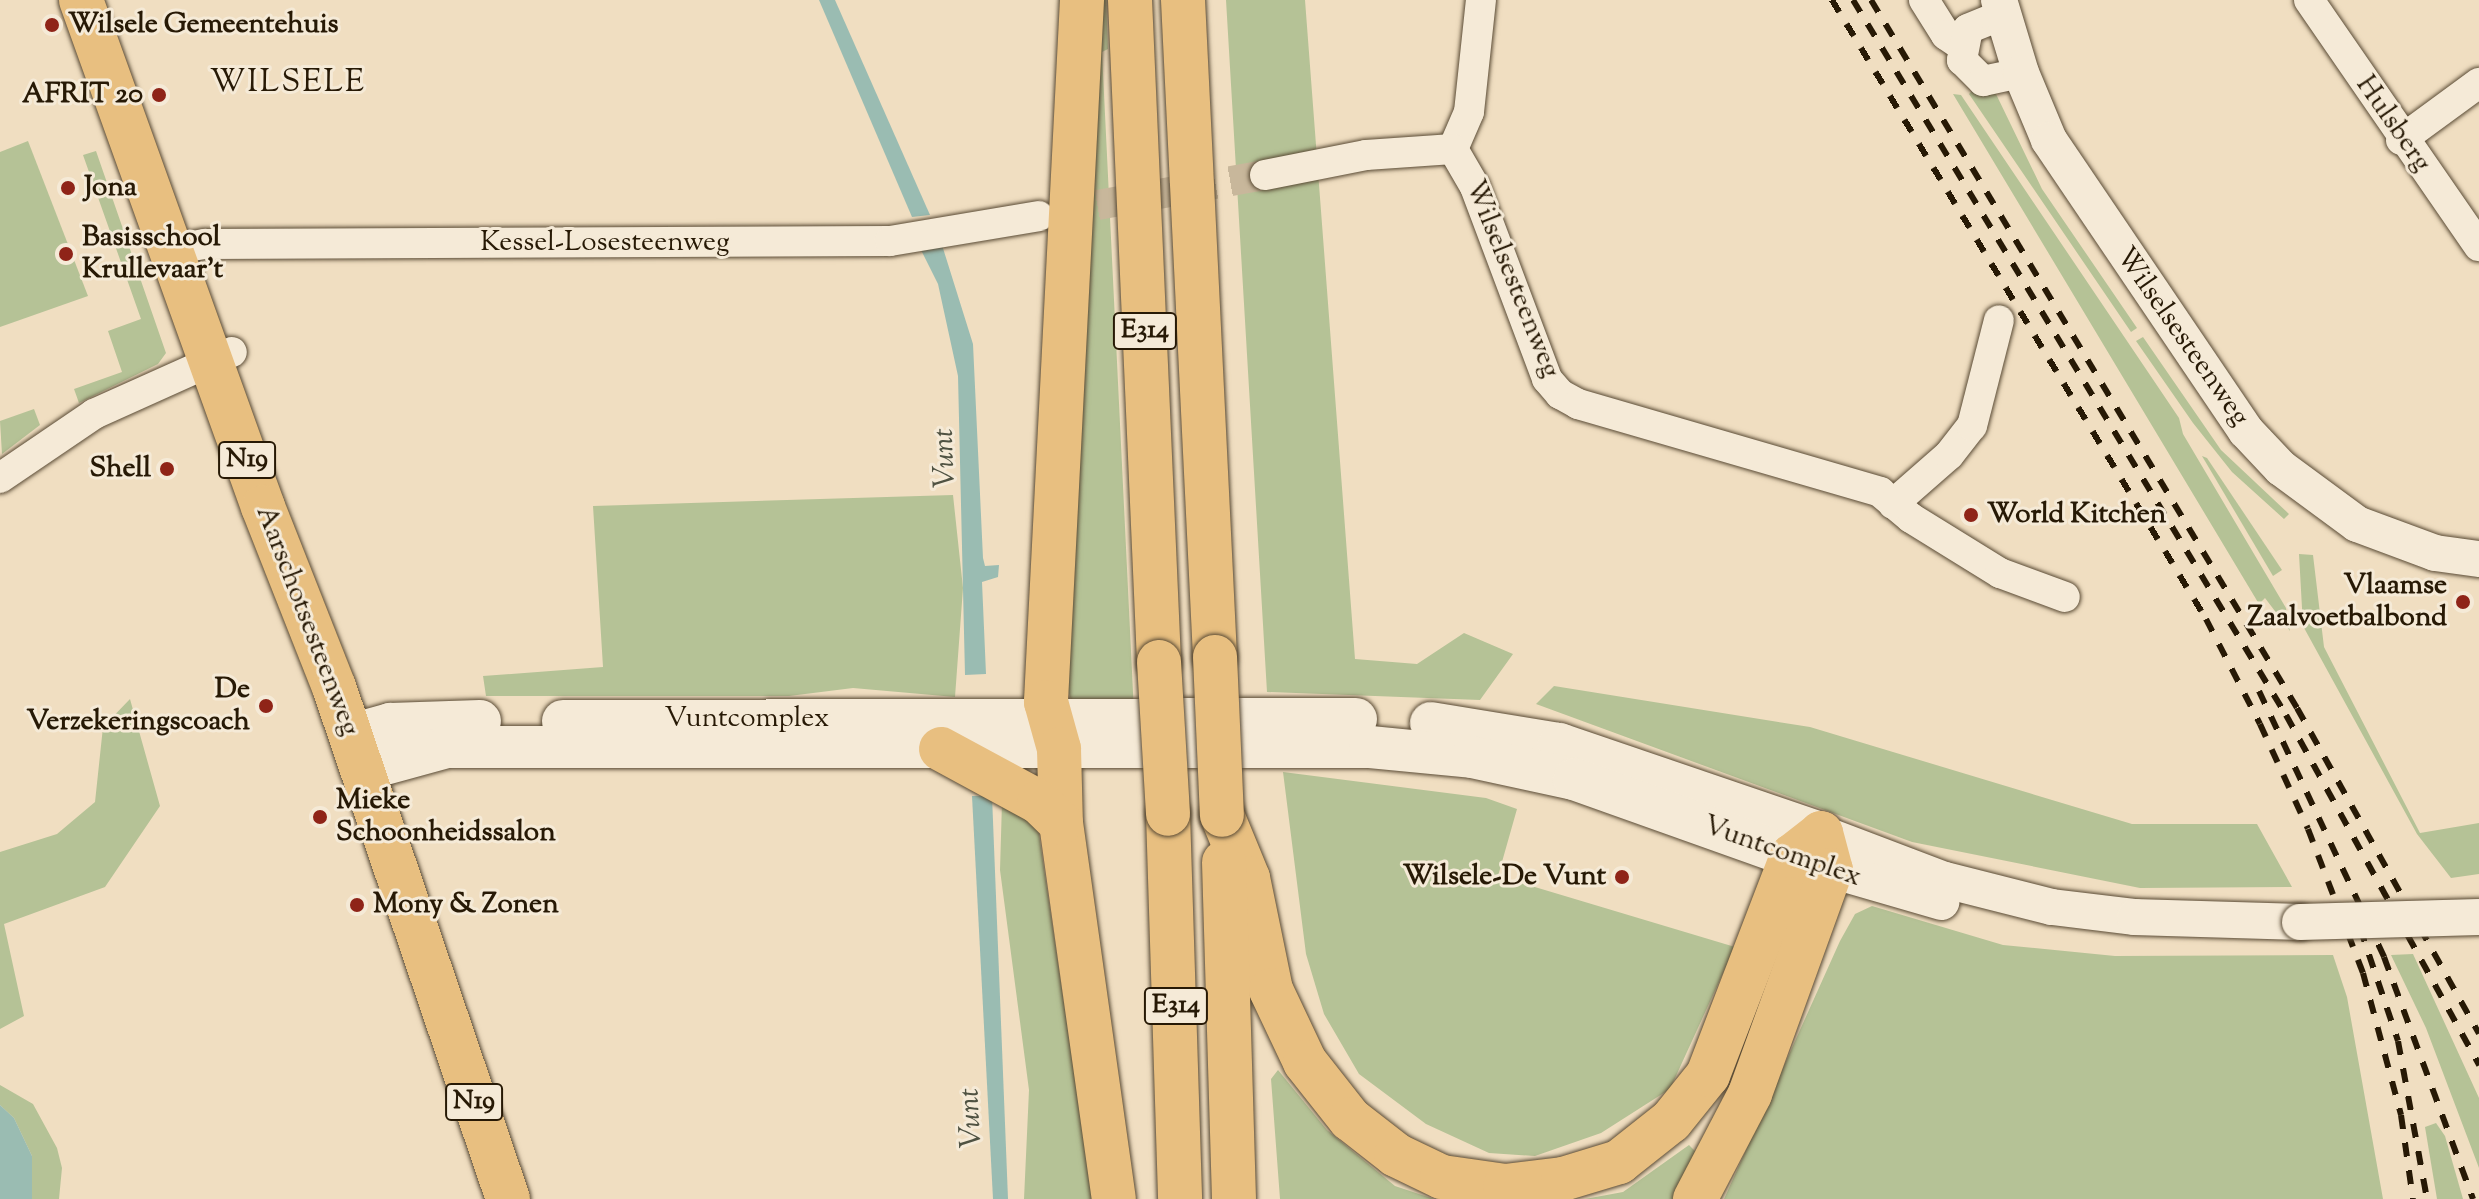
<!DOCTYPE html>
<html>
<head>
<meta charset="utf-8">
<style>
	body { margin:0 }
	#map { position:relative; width:2479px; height:1199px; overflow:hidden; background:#f0dec1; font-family:"Sorts Mill Goudy",serif }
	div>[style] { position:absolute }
	.green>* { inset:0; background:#b5c296 }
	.water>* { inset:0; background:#9abcb2 }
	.minor-tunnel>* { height:30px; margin-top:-15px; transform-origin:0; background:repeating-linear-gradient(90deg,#c8b79b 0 30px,transparent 0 45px) }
	.roads { filter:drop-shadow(0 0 2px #594a34) drop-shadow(0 0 2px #594a34) }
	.minor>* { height:30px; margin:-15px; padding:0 15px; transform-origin:15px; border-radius:15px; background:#f5ead7 }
	.tertiary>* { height:36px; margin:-18px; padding:0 18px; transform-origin:18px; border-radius:18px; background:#f5ead7 }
	.secondary>* { height:42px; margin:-21px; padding:0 21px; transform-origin:21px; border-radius:21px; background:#f5ead7 }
	.primary>* { height:44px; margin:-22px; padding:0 22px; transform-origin:22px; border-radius:22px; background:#e8bf80 }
	.motorway>* { height:44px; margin:-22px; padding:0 22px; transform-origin:22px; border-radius:22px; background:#e8bf80 }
	.rail>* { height:6px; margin-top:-3px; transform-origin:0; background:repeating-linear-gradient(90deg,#271905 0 14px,transparent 0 28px) }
	.bridges { filter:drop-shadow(0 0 2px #594a34) drop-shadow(0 0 2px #594a34) }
	.tertiary-bridge>* { height:36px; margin:-18px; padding:0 18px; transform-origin:18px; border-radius:18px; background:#f5ead7 }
	.motorway-bridge>* { height:44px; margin:-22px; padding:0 22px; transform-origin:22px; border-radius:22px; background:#e8bf80 }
	.dots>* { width:22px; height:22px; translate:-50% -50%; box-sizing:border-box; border:4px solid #f5ead7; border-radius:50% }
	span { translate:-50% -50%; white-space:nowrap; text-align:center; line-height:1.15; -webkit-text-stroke:6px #f5ead7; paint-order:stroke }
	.shield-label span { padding:2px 6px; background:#f5ead7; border:2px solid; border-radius:6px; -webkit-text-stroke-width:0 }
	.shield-label { font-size:26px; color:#271905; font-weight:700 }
	.poi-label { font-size:28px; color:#271905; font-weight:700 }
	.left { translate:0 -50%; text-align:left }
	.right { translate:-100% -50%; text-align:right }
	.street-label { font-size:28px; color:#271905 }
	.water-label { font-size:30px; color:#4f5242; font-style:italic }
	.quarter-label { font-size:32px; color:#271905; letter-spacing:2px }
</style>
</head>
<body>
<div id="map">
	<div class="green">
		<div style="clip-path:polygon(1096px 0,1106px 0,1108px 49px,1102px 52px,1134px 713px,1075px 711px,1066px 685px)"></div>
		<div style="clip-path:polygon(1226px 0,1305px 0,1355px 659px,1417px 664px,1464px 633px,1513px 654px,1480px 700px,1267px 692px)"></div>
		<div style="clip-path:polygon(1973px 90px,1996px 94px,2042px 189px,2137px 328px,2131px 332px,1969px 94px)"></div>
		<div style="clip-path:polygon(1953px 94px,1961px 95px,2179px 418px,2183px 434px,2286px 608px,2290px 631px,2265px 598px,2259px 604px)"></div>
		<div style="clip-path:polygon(28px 141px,88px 296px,0 327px,0 152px)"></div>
		<div style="clip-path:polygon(96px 151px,166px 353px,158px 364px,79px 403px,74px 389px,122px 372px,108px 331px,141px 319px,83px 155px)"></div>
		<div style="clip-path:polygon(2143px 337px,2221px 450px,2289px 514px,2284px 519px,2232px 472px,2193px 423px,2136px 341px)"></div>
		<div style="clip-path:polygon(34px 409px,40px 425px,2px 454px,0 421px)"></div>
		<div style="clip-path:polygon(2202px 456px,2207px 458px,2282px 570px,2273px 576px)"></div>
		<div style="clip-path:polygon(953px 495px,963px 588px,955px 697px,853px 688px,789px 696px,486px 696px,483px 676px,603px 667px,593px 506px)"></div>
		<div style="clip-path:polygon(2299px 554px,2313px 555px,2324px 647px,2420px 833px,2479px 823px,2479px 874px,2451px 878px,2417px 834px,2303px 626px)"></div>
		<div style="clip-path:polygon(1554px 686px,1810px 727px,2132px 824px,2257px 824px,2292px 887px,2140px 888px,1912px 842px,1536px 704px)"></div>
		<div style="clip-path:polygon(130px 699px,160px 806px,105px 887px,4px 924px,24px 1016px,0 1029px,0 852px,57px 834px,95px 802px,103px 727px)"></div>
		<div style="clip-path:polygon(1283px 772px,1486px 798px,1517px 809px,1498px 876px,1735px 947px,1670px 1089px,1601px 1133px,1535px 1156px,1489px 1153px,1426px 1124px,1359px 1074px,1324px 1014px,1306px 954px)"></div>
		<div style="clip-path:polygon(1002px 802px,1037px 821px,1093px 1199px,1024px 1199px,1029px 1090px,1000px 870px)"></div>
		<div style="clip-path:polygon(1872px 906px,2003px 945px,2115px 956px,2333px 955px,2347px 997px,2383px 1199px,1724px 1199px,1840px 941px,1855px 914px)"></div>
		<div style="clip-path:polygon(2413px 954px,2479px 1098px,2479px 1168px,2426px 1028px,2391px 955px)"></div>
		<div style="clip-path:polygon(1278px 1070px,1327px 1130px,1395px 1186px,1434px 1199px,1280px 1199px,1271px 1079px)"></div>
		<div style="clip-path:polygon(0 1085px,33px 1104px,57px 1148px,62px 1168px,59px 1199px,32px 1199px,32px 1156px,14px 1118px,0 1105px)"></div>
		<div style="clip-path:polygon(2436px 1123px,2445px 1136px,2463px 1199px,2437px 1199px,2425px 1127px)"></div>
		<div style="clip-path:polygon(1689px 1145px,1696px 1152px,1674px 1199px,1585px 1199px,1623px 1192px)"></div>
	</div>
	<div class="water">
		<div style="clip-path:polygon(819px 0,835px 0,930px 215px,912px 217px)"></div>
		<div style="clip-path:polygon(942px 245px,973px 344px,983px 558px,985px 566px,999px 565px,998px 577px,982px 582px,986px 674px,965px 675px,958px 376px,938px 284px,920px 248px)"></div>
		<div style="clip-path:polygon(972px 796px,992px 796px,1008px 1199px,993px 1199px)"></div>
		<div style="clip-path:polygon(0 1105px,14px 1118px,32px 1156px,32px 1199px,0 1199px)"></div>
	</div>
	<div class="minor-tunnel">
		<div style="left:1053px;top:213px;width:215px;rotate:-10.2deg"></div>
	</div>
	<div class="roads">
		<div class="minor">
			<div style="left:1924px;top:0;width:41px;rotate:57.8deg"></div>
			<div style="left:1946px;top:35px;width:18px;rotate:34deg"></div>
			<div style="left:2309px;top:0;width:299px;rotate:55.4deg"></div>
			<div style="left:2002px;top:15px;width:37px;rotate:158deg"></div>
			<div style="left:1968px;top:29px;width:32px;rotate:101deg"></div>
			<div style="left:1962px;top:60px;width:30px;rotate:45deg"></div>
			<div style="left:1983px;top:81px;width:39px;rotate:-12deg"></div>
			<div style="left:2401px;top:140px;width:97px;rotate:-36.2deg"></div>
			<div style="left:1453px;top:149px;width:40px;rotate:-66.6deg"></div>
			<div style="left:1469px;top:112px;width:113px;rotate:-83.9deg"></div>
			<div style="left:1265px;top:175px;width:103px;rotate:-11.2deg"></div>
			<div style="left:1366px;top:155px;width:87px;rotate:-3.9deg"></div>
			<div style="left:1453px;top:149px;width:44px;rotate:59.9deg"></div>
			<div style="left:1475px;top:187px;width:205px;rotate:69.4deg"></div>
			<div style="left:1547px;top:379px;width:20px;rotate:49deg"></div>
			<div style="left:1560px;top:394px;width:21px;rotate:29deg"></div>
			<div style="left:1578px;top:404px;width:315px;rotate:16.2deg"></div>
			<div style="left:1880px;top:492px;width:40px;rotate:40deg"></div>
			<div style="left:1911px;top:518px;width:105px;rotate:31.7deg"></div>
			<div style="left:2000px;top:573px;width:69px;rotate:20.3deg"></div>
			<div style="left:170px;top:250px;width:36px;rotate:-10deg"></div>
			<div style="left:205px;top:244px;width:685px;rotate:-0.25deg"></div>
			<div style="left:890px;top:241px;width:151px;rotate:-9.5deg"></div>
			<div style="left:0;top:478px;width:114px;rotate:-34.2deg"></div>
			<div style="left:94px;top:414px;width:151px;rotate:-24.2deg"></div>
			<div style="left:1893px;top:504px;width:74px;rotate:-41.2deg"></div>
			<div style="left:1949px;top:455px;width:37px;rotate:-52deg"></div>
			<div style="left:1972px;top:426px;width:109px;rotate:-75.7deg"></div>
		</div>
		<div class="tertiary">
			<div style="left:1999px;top:0;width:76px;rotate:73.2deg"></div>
			<div style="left:2021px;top:73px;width:73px;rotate:67.3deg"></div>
			<div style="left:2049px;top:140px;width:351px;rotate:55.9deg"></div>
			<div style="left:2246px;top:431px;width:51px;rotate:46.6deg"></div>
			<div style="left:2281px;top:468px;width:94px;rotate:36.4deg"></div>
			<div style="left:2357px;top:524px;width:83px;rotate:20.4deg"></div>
			<div style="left:2435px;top:553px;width:44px;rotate:7.8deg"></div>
			<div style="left:1821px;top:833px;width:133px;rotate:20.8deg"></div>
			<div style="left:1945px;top:880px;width:110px;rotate:14.2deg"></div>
			<div style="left:2052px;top:907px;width:84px;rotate:6.9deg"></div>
			<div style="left:2135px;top:917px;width:165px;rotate:1.7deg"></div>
			<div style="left:1831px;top:870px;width:115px;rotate:16.2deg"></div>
		</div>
		<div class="secondary">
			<div style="left:563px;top:721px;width:793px;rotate:-0.14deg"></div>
			<div style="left:1431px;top:723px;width:130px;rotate:9.3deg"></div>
			<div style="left:1559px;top:744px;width:277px;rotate:18.8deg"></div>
			<div style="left:351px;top:735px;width:41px;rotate:-15.8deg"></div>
			<div style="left:390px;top:724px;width:90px;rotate:-1.9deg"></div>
			<div style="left:363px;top:770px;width:87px;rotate:-15.3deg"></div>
			<div style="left:447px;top:747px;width:923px"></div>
			<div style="left:1370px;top:747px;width:102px;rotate:5.6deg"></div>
			<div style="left:1472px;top:757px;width:104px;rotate:12.2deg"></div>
			<div style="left:1574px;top:779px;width:265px;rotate:19.6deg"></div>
		</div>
		<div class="primary">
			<div style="left:81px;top:0;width:539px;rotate:70.25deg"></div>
			<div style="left:263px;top:507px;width:193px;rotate:68.5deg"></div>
			<div style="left:334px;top:687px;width:541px;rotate:71.23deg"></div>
		</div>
		<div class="motorway">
			<div style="left:1082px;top:0;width:703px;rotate:92.94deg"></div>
			<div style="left:1046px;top:702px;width:49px;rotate:74.5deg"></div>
			<div style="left:1059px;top:749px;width:74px;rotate:88.5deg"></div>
			<div style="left:1061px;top:823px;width:380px;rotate:82deg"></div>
			<div style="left:1130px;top:0;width:663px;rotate:87.49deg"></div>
			<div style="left:1183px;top:0;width:658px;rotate:87.21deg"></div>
			<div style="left:941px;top:749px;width:111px;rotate:28.4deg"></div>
			<div style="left:1039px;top:802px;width:30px;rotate:44deg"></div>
			<div style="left:1168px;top:814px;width:385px;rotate:88.2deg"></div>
			<div style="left:1222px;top:815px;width:68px;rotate:67.6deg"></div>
			<div style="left:1248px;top:878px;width:114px;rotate:78.4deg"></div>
			<div style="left:1271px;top:990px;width:80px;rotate:64.7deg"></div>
			<div style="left:1305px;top:1062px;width:73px;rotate:51.7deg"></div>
			<div style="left:1350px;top:1119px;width:58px;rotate:38deg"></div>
			<div style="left:1396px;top:1155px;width:51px;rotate:25.6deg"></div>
			<div style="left:1442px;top:1177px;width:64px;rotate:8.1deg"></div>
			<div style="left:1505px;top:1186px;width:58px;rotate:-6.9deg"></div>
			<div style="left:1563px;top:1179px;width:59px;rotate:-16.9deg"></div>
			<div style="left:1619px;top:1162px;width:66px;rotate:-38.3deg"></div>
			<div style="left:1671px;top:1121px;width:59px;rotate:-51.2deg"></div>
			<div style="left:1708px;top:1075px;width:235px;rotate:-69deg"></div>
			<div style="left:1792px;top:856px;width:37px;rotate:-38deg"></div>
			<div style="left:1821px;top:833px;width:38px;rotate:75deg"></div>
			<div style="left:1831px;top:870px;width:238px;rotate:109.9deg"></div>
			<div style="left:1750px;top:1094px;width:119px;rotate:117.6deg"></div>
			<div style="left:1224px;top:862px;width:337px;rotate:88.3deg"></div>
		</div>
	</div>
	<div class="rail">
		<div style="left:1832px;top:0;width:723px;rotate:58.86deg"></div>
		<div style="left:2206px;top:619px;width:118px;rotate:62.8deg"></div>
		<div style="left:2260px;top:724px;width:115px;rotate:65.4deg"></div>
		<div style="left:2308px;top:829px;width:154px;rotate:69.1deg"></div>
		<div style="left:2363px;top:973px;width:147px;rotate:75deg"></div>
		<div style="left:2401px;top:1115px;width:85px;rotate:81.9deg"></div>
		<div style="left:1853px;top:0;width:836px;rotate:58.8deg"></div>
		<div style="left:2286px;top:715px;width:400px;rotate:61.1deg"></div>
		<div style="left:1871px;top:0;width:826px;rotate:58.96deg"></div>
		<div style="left:2297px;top:708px;width:373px;rotate:60.8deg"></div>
		<div style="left:2259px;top:691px;width:294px;rotate:64.8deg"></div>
		<div style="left:2384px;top:957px;width:258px;rotate:69.8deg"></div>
		<div style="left:2360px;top:928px;width:119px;rotate:71.4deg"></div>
		<div style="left:2398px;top:1041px;width:161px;rotate:79.6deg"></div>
	</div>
	<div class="bridges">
		<div class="tertiary-bridge">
			<div style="left:2300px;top:922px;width:179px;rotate:-1.6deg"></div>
		</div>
		<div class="motorway-bridge">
			<div style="left:1215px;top:657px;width:158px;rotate:87.5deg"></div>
			<div style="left:1159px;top:662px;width:152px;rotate:86.6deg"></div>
		</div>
	</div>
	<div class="dots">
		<div style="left:52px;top:25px;background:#8f2418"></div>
		<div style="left:159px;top:95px;background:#8f2418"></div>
		<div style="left:68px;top:188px;background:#8f2418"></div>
		<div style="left:66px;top:254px;background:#8f2418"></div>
		<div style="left:167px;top:469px;background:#8f2418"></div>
		<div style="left:1971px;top:515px;background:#8f2418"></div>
		<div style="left:2463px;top:602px;background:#8f2418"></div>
		<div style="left:266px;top:706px;background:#8f2418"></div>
		<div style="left:320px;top:817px;background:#8f2418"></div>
		<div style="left:1622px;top:877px;background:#8f2418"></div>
		<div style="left:357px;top:905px;background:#8f2418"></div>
	</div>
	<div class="shield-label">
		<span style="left:1145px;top:331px">E314</span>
		<span style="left:247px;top:460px">N19</span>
		<span style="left:1176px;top:1006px">E314</span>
		<span style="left:474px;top:1102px">N19</span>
	</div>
	<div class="poi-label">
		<span class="left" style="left:68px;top:25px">Wilsele Gemeentehuis</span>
		<span class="right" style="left:143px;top:95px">AFRIT 20</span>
		<span class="left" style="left:84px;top:188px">Jona</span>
		<span class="left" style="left:82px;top:254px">Basisschool<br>Krullevaar't</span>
		<span class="right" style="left:151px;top:469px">Shell</span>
		<span class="left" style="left:1987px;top:515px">World Kitchen</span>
		<span class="right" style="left:2447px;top:602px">Vlaamse<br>Zaalvoetbalbond</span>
		<span class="right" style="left:250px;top:706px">De<br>Verzekeringscoach</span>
		<span class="left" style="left:336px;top:817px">Mieke<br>Schoonheidssalon</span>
		<span class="right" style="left:1606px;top:877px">Wilsele-De Vunt</span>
		<span class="left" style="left:373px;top:905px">Mony &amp; Zonen</span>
	</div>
	<div class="street-label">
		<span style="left:2393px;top:124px;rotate:55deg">Hulsberg</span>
		<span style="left:605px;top:243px">Kessel-Losesteenweg</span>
		<span style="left:1512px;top:279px;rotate:68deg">Wilselsesteenweg</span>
		<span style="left:2182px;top:337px;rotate:55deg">Wilselsesteenweg</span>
		<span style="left:307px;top:621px;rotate:69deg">Aarschotsesteenweg</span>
		<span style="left:747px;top:719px">Vuntcomplex</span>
		<span style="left:1782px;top:852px;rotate:19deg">Vuntcomplex</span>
	</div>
	<div class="water-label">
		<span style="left:946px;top:458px;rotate:-92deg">Vunt</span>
		<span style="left:972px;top:1118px;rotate:-93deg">Vunt</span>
	</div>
	<div class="quarter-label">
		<span style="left:288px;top:83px">WILSELE</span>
	</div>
</div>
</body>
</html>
